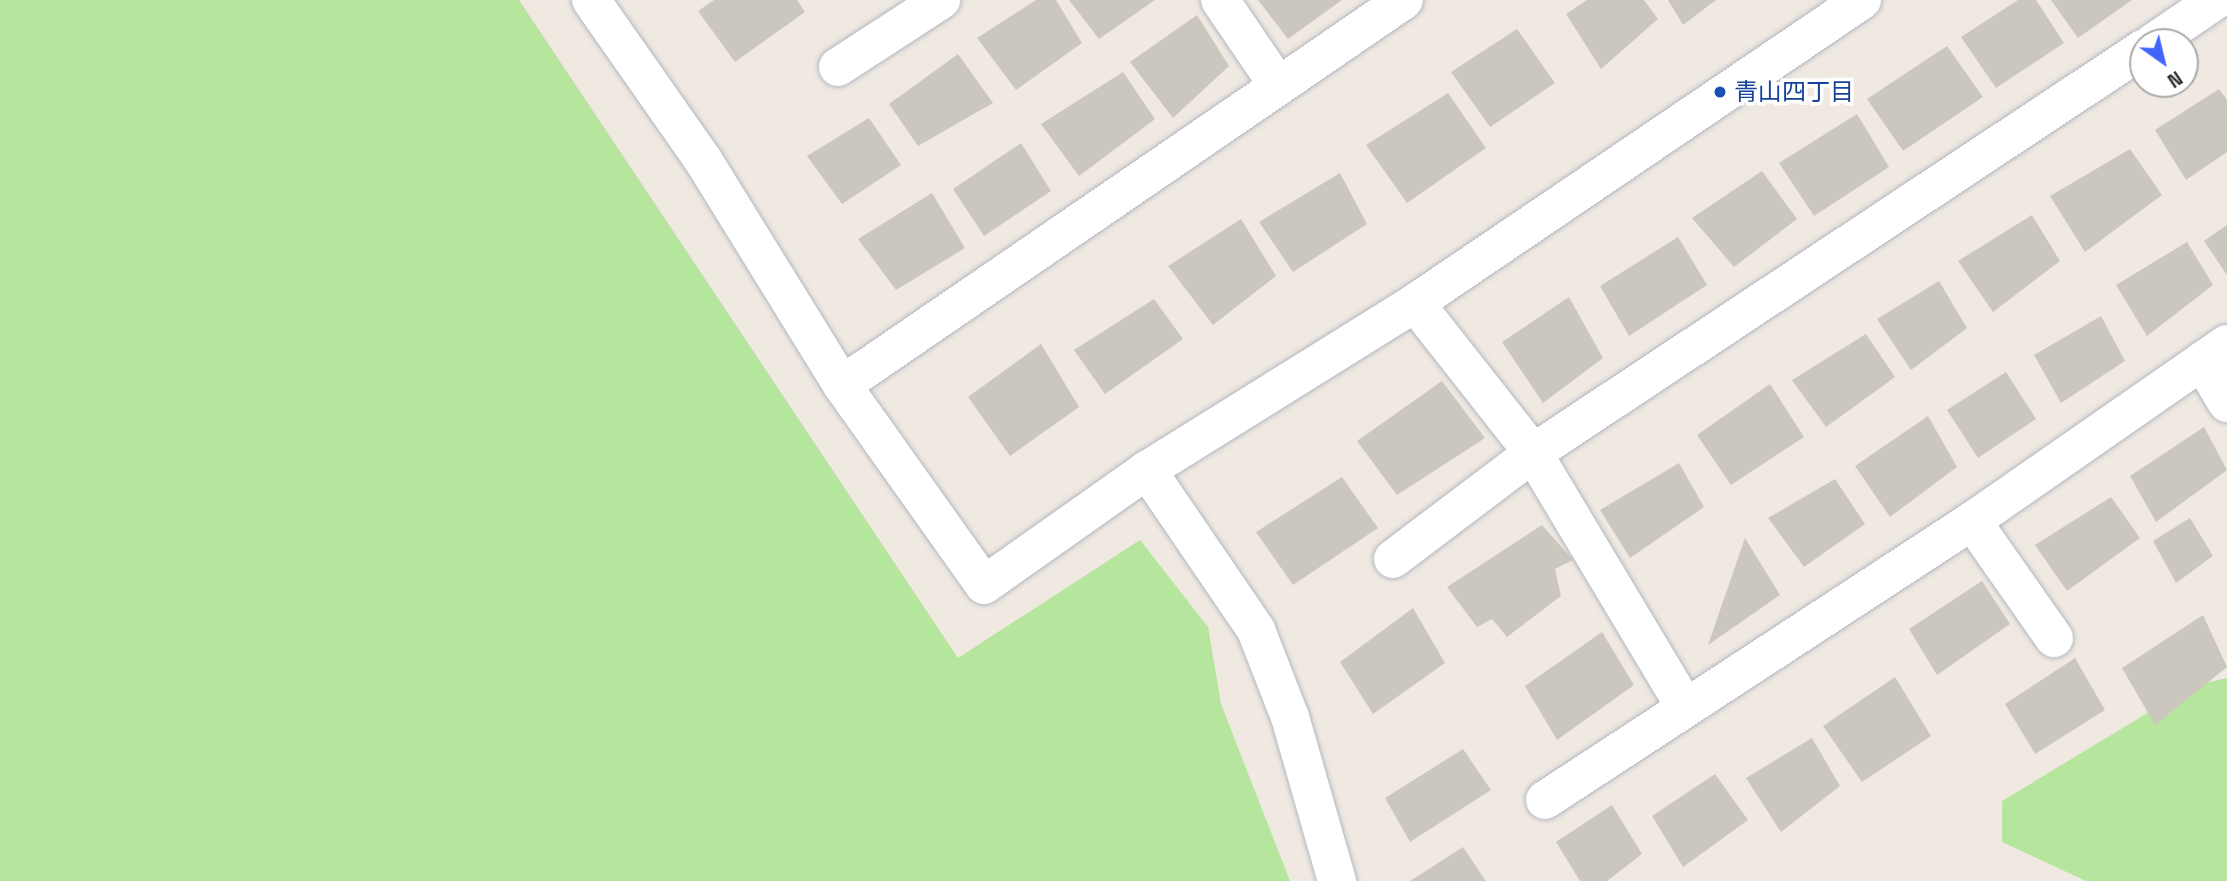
<!DOCTYPE html>
<html>
<head>
<meta charset="utf-8">
<style>
	body { margin:0 }
	#map { position:relative; width:2227px; height:881px; overflow:hidden; background:#efe9e1; font-family:"Space Grotesk","Noto Sans JP",sans-serif }
	div>[style] { position:absolute }
	.green>* { inset:0; background:#b6e59e }
	.building>* { inset:0; background:#cbc7bf }
	.roads { filter:drop-shadow(0 0 2px #b4b7c1) drop-shadow(0 0 2px #b4b7c1) }
	.minor>* { height:38px; margin:-19px; padding:0 19px; transform-origin:19px; border-radius:19px; background:#fff }
	.dots>* { width:19px; height:19px; translate:-50% -50%; box-sizing:border-box; border:4px solid #fff; border-radius:50% }
	span { translate:-50% -50%; white-space:nowrap; text-align:center; line-height:1.15; -webkit-text-stroke:7px #fff; paint-order:stroke }
	.transit-label { font-size:24px; color:#164399 }
	.left { translate:0 -50%; text-align:left }
	.north { position:absolute; left:2129px; top:28px; width:70px; height:70px; box-sizing:border-box; background:#fff; border:2px solid #ababab; border-radius:50%; rotate:146deg; font-size:19px; font-weight:700; line-height:28px; text-align:center; color:#2e2e2e }
	.north::after { content:''; display:block; margin:auto; width:24px; height:32px; background:#4264fb; clip-path:polygon(50% 0,100% 100%,50% 72%,0 100%) }
</style>
</head>
<body>
<div id="map">
	<div class="green">
		<div style="clip-path:polygon(0 0,519px 0,958px 658px,1140px 540px,1208px 627px,1221px 704px,1290px 881px,0 881px)"></div>
		<div style="clip-path:polygon(2227px 678px,2227px 881px,2086px 881px,2002px 842px,2002px 801px,2192px 686px)"></div>
	</div>
	<div class="building">
		<div style="clip-path:polygon(714px 0,797px 0,805px 12px,735px 62px,698px 11px)"></div>
		<div style="clip-path:polygon(1036px 0,1056px 0,1082px 43px,1016px 90px,977px 38px)"></div>
		<div style="clip-path:polygon(1069px 0,1155px 0,1099px 39px)"></div>
		<div style="clip-path:polygon(1258px 0,1342px 0,1288px 39px)"></div>
		<div style="clip-path:polygon(1587px 0,1644px 0,1658px 19px,1601px 69px,1566px 14px)"></div>
		<div style="clip-path:polygon(1668px 0,1716px 0,1683px 25px)"></div>
		<div style="clip-path:polygon(2018px 0,2036px 0,2064px 43px,1996px 88px,1961px 37px)"></div>
		<div style="clip-path:polygon(2051px 0,2132px 0,2078px 38px)"></div>
		<div style="clip-path:polygon(1197px 15px,1229px 66px,1173px 118px,1130px 62px)"></div>
		<div style="clip-path:polygon(1517px 29px,1555px 83px,1490px 127px,1451px 72px)"></div>
		<div style="clip-path:polygon(1947px 46px,1983px 97px,1903px 151px,1867px 99px)"></div>
		<div style="clip-path:polygon(958px 54px,993px 103px,918px 146px,889px 104px)"></div>
		<div style="clip-path:polygon(1123px 72px,1155px 119px,1079px 176px,1041px 124px)"></div>
		<div style="clip-path:polygon(2219px 89px,2227px 100px,2227px 152px,2186px 180px,2155px 130px)"></div>
		<div style="clip-path:polygon(1448px 93px,1486px 148px,1407px 203px,1366px 145px)"></div>
		<div style="clip-path:polygon(1857px 114px,1889px 167px,1814px 216px,1779px 163px)"></div>
		<div style="clip-path:polygon(869px 118px,901px 165px,842px 204px,807px 156px)"></div>
		<div style="clip-path:polygon(1021px 143px,1051px 191px,984px 236px,953px 189px)"></div>
		<div style="clip-path:polygon(2130px 149px,2162px 195px,2085px 252px,2050px 196px)"></div>
		<div style="clip-path:polygon(1762px 171px,1797px 219px,1734px 267px,1692px 218px)"></div>
		<div style="clip-path:polygon(1340px 173px,1367px 224px,1293px 272px,1259px 222px)"></div>
		<div style="clip-path:polygon(932px 193px,965px 248px,896px 290px,858px 239px)"></div>
		<div style="clip-path:polygon(2032px 215px,2060px 261px,1993px 312px,1958px 261px)"></div>
		<div style="clip-path:polygon(1241px 219px,1276px 276px,1213px 325px,1168px 266px)"></div>
		<div style="clip-path:polygon(2227px 225px,2227px 275px,2204px 241px)"></div>
		<div style="clip-path:polygon(1678px 237px,1707px 285px,1629px 336px,1600px 286px)"></div>
		<div style="clip-path:polygon(2187px 242px,2213px 285px,2147px 336px,2116px 285px)"></div>
		<div style="clip-path:polygon(1939px 281px,1967px 328px,1911px 370px,1877px 319px)"></div>
		<div style="clip-path:polygon(1569px 297px,1603px 358px,1543px 403px,1502px 342px)"></div>
		<div style="clip-path:polygon(1154px 299px,1183px 339px,1105px 394px,1074px 350px)"></div>
		<div style="clip-path:polygon(2101px 316px,2125px 361px,2061px 403px,2034px 355px)"></div>
		<div style="clip-path:polygon(1866px 334px,1895px 377px,1826px 427px,1792px 380px)"></div>
		<div style="clip-path:polygon(1041px 344px,1079px 407px,1010px 456px,968px 397px)"></div>
		<div style="clip-path:polygon(2006px 372px,2036px 419px,1978px 458px,1947px 410px)"></div>
		<div style="clip-path:polygon(1442px 381px,1485px 438px,1397px 495px,1357px 441px)"></div>
		<div style="clip-path:polygon(1770px 384px,1804px 437px,1731px 485px,1697px 435px)"></div>
		<div style="clip-path:polygon(1928px 416px,1957px 467px,1890px 517px,1855px 466px)"></div>
		<div style="clip-path:polygon(2204px 427px,2227px 470px,2156px 522px,2130px 476px)"></div>
		<div style="clip-path:polygon(1679px 463px,1704px 507px,1630px 558px,1600px 510px)"></div>
		<div style="clip-path:polygon(1342px 477px,1378px 528px,1293px 585px,1256px 532px)"></div>
		<div style="clip-path:polygon(1835px 479px,1865px 524px,1804px 567px,1768px 518px)"></div>
		<div style="clip-path:polygon(2111px 497px,2140px 538px,2067px 591px,2035px 545px)"></div>
		<div style="clip-path:polygon(2190px 518px,2213px 556px,2176px 583px,2153px 541px)"></div>
		<div style="clip-path:polygon(1542px 525px,1573px 560px,1555px 569px,1561px 596px,1507px 637px,1492px 619px,1477px 627px,1447px 587px)"></div>
		<div style="clip-path:polygon(1745px 538px,1780px 595px,1708px 645px)"></div>
		<div style="clip-path:polygon(1982px 581px,2010px 624px,1937px 675px,1909px 629px)"></div>
		<div style="clip-path:polygon(1413px 608px,1445px 663px,1373px 714px,1340px 662px)"></div>
		<div style="clip-path:polygon(2203px 615px,2227px 667px,2155px 725px,2122px 668px)"></div>
		<div style="clip-path:polygon(1602px 632px,1634px 685px,1557px 740px,1525px 686px)"></div>
		<div style="clip-path:polygon(2075px 658px,2105px 710px,2035px 754px,2005px 704px)"></div>
		<div style="clip-path:polygon(1895px 677px,1931px 736px,1862px 782px,1823px 726px)"></div>
		<div style="clip-path:polygon(1812px 738px,1840px 786px,1781px 832px,1746px 778px)"></div>
		<div style="clip-path:polygon(1463px 749px,1491px 790px,1410px 842px,1385px 798px)"></div>
		<div style="clip-path:polygon(1715px 774px,1748px 820px,1683px 867px,1652px 816px)"></div>
		<div style="clip-path:polygon(1612px 805px,1642px 854px,1607px 881px,1580px 881px,1556px 842px)"></div>
		<div style="clip-path:polygon(1463px 847px,1486px 881px,1410px 881px)"></div>
	</div>
	<div class="roads">
		<div class="minor">
			<div style="left:591px;top:0;width:195px;rotate:55deg"></div>
			<div style="left:703px;top:160px;width:264px;rotate:58.3deg"></div>
			<div style="left:842px;top:385px;width:245px;rotate:54.6deg"></div>
			<div style="left:984px;top:585px;width:199px;rotate:-35.2deg"></div>
			<div style="left:1147px;top:470px;width:316px;rotate:-31.9deg"></div>
			<div style="left:1415px;top:303px;width:540px;rotate:-34.13deg"></div>
			<div style="left:1220px;top:0;width:102px;rotate:55.8deg"></div>
			<div style="left:2154px;top:42px;width:75px;rotate:-34.1deg"></div>
			<div style="left:838px;top:67px;width:123px;rotate:-33deg"></div>
			<div style="left:1415px;top:303px;width:191px;rotate:51.8deg"></div>
			<div style="left:1533px;top:453px;width:296px;rotate:59.1deg"></div>
			<div style="left:2202px;top:361px;width:49px;rotate:59.2deg"></div>
			<div style="left:842px;top:385px;width:681px;rotate:-34.41deg"></div>
			<div style="left:1147px;top:470px;width:194px;rotate:55.7deg"></div>
			<div style="left:1256px;top:630px;width:93px;rotate:68.7deg"></div>
			<div style="left:1290px;top:717px;width:171px;rotate:74deg"></div>
			<div style="left:1972px;top:521px;width:143px;rotate:55deg"></div>
			<div style="left:1393px;top:559px;width:176px;rotate:-37.1deg"></div>
			<div style="left:1533px;top:453px;width:732px;rotate:-33.52deg"></div>
			<div style="left:1545px;top:800px;width:510px;rotate:-33.16deg"></div>
			<div style="left:1972px;top:521px;width:310px;rotate:-34.8deg"></div>
		</div>
	</div>
	<div class="dots">
		<div style="left:1720px;top:92px;background:#1a4fb4"></div>
	</div>
	<div class="transit-label">
		<span class="left" style="left:1734px;top:92px">青山四丁目</span>
	</div>
	<div class="north">N</div>
</div>
</body>
</html>
